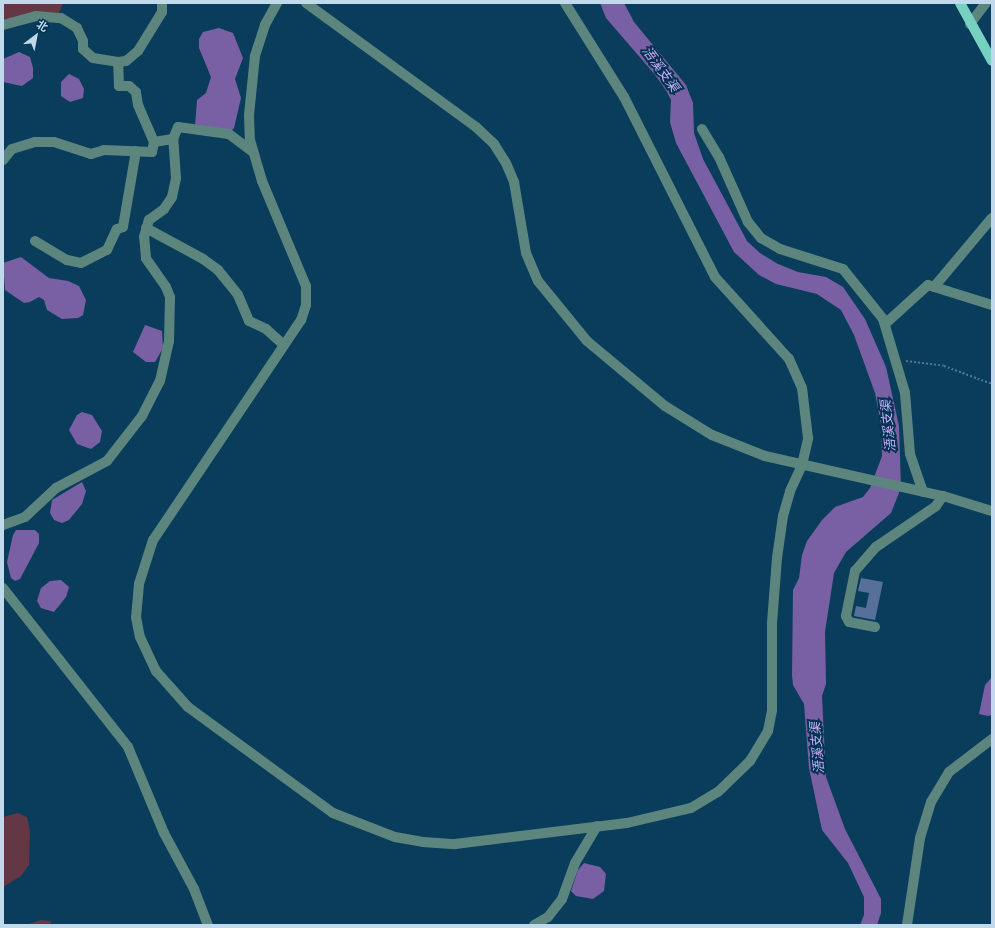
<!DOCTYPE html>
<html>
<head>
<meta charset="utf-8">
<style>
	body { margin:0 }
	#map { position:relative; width:995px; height:928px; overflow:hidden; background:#0a3d5b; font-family:"Playfair Display","Noto Sans SC",serif }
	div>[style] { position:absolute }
	.green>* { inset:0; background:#643745 }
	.water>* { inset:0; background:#795fa4 }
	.building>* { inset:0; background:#56709a }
	.path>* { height:1.5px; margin-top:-0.75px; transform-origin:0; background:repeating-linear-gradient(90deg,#507992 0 2px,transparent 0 4px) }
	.minor>* { height:10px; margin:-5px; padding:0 5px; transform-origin:5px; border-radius:5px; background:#5c867d }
	.major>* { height:10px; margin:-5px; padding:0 5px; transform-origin:5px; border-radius:5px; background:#76d1c0 }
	span { translate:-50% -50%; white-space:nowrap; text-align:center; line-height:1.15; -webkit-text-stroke:4px #003350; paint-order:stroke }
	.water-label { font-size:13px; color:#c9adfa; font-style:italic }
	.frame { position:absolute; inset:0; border:4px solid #c0d9eb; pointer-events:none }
	.north { position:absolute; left:16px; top:16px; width:40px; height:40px; -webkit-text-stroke:3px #003350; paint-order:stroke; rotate:32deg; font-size:11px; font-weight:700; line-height:16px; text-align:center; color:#c0d9eb }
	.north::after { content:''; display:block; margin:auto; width:14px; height:18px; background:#c0d9eb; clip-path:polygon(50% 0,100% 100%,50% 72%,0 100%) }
</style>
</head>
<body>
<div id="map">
	<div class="green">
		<div style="clip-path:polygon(3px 3px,63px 3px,59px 13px,3px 23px)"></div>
		<div style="clip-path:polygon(18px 813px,27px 817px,30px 831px,29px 865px,21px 876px,3px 887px,3px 817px)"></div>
		<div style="clip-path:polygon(41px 920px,51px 921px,50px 925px,25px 925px)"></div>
	</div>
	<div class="water">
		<div style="clip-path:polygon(600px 3px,624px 3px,634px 22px,686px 85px,693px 103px,694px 133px,703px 159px,747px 241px,760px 253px,778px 264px,798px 272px,826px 277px,843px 287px,865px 319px,886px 367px,899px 426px,901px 488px,891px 513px,846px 552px,834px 573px,825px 632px,826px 684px,822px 696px,826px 777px,845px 829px,881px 899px,881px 913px,877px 925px,860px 925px,864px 915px,864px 897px,848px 863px,822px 830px,809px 768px,804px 704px,793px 685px,792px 675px,793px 590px,799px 578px,802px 555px,807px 541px,822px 520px,835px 507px,863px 497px,870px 488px,882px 456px,881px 424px,875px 393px,854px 335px,841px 310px,817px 294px,776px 284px,759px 275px,734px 252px,676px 143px,670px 122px,671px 100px,667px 92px,656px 76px,606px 18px)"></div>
		<div style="clip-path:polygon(219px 28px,233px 33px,243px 58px,235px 79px,241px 98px,234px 128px,230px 132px,195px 126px,197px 100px,206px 93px,211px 77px,199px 48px,199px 39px,203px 32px)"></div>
		<div style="clip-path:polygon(19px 52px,30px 57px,33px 68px,33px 78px,22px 86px,3px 82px,3px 59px)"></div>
		<div style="clip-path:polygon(69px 74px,79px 79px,84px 89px,83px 98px,70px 102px,61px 96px,61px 82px)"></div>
		<div style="clip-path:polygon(21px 257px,49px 278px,68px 281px,79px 286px,86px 300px,83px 315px,78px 318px,62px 319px,47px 310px,44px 300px,39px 297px,30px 302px,24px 303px,5px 290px,3px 263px)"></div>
		<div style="clip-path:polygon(145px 325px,162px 331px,163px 348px,155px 362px,146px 362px,133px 352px)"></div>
		<div style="clip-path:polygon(82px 412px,92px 415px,102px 431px,100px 442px,91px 449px,77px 444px,69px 430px,77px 415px)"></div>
		<div style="clip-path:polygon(82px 482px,86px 491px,82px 504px,69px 520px,62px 523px,54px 520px,50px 513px,52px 500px)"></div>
		<div style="clip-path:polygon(16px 530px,35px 530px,39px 534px,39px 543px,20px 579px,15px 581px,11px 578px,7px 562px,13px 535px)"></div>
		<div style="clip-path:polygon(61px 580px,69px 587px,66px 597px,54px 612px,41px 608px,37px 601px,41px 588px,50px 581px)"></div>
		<div style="clip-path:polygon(992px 677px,992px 715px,988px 716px,979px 714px,985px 685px)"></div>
		<div style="clip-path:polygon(584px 863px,600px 867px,606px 874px,604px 891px,593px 899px,576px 896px,571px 891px,578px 870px)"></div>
	</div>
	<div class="building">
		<div style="clip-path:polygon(861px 578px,883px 582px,875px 620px,854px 616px,856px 606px,866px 608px,869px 593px,858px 591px)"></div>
	</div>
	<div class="path">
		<div style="left:906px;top:361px;width:38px;rotate:7deg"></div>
		<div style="left:944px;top:366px;width:51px;rotate:20.6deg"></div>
	</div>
	<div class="minor">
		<div style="left:277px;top:3px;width:25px;rotate:119deg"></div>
		<div style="left:265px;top:25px;width:33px;rotate:108deg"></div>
		<div style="left:255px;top:56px;width:59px;rotate:95.8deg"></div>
		<div style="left:249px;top:115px;width:25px;rotate:88deg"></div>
		<div style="left:250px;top:140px;width:43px;rotate:73.7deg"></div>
		<div style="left:262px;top:181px;width:114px;rotate:67.3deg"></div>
		<div style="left:306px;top:286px;width:19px;rotate:90deg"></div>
		<div style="left:306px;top:305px;width:16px;rotate:108deg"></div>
		<div style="left:301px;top:320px;width:265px;rotate:123.9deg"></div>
		<div style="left:153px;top:540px;width:46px;rotate:107.7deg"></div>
		<div style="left:139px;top:584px;width:33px;rotate:95deg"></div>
		<div style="left:136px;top:617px;width:20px;rotate:79deg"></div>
		<div style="left:140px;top:637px;width:38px;rotate:65deg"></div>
		<div style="left:156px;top:671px;width:48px;rotate:48.4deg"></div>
		<div style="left:188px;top:707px;width:180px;rotate:36.2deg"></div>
		<div style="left:333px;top:813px;width:66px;rotate:21.2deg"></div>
		<div style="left:395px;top:837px;width:28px;rotate:10deg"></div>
		<div style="left:423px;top:842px;width:32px;rotate:4deg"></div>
		<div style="left:455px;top:844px;width:173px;rotate:-7deg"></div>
		<div style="left:627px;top:823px;width:66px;rotate:-13.2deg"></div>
		<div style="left:691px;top:808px;width:31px;rotate:-31deg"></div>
		<div style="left:718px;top:792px;width:45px;rotate:-44.1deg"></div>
		<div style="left:750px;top:761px;width:35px;rotate:-59deg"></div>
		<div style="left:768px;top:731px;width:21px;rotate:-79deg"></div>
		<div style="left:772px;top:710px;width:87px;rotate:-90deg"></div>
		<div style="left:772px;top:623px;width:65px;rotate:-85.6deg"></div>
		<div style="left:777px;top:558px;width:42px;rotate:-81.9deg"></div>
		<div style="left:783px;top:516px;width:26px;rotate:-74deg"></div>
		<div style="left:790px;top:491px;width:29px;rotate:-65deg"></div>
		<div style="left:802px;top:465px;width:28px;rotate:-77deg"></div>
		<div style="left:808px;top:438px;width:50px;rotate:-96.8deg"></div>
		<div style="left:802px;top:388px;width:32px;rotate:-114deg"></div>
		<div style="left:789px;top:359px;width:110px;rotate:-132.1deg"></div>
		<div style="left:715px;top:277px;width:202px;rotate:-116.8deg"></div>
		<div style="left:624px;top:97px;width:111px;rotate:-122.1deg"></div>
		<div style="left:306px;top:3px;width:210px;rotate:36.1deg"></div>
		<div style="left:476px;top:127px;width:25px;rotate:43deg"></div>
		<div style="left:494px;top:144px;width:22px;rotate:58deg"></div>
		<div style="left:506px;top:163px;width:21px;rotate:67deg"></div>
		<div style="left:514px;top:182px;width:72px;rotate:80.4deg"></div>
		<div style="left:526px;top:253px;width:30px;rotate:67deg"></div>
		<div style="left:538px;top:281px;width:77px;rotate:50.8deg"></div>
		<div style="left:587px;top:341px;width:102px;rotate:39.8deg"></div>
		<div style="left:665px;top:406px;width:55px;rotate:31.7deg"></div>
		<div style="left:712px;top:435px;width:57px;rotate:21.6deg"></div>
		<div style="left:765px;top:456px;width:182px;rotate:12.7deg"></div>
		<div style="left:943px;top:496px;width:51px;rotate:17deg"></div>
		<div style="left:970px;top:24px;width:26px;rotate:-53deg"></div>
		<div style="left:3px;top:25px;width:34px;rotate:-15deg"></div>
		<div style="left:36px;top:16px;width:25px;rotate:5deg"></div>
		<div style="left:61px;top:18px;width:19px;rotate:32deg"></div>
		<div style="left:77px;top:28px;width:14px;rotate:65deg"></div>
		<div style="left:83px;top:41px;width:8px;rotate:90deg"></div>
		<div style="left:83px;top:49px;width:13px;rotate:42deg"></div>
		<div style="left:93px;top:58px;width:25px;rotate:9deg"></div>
		<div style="left:702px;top:129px;width:33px;rotate:59deg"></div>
		<div style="left:719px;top:157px;width:71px;rotate:66deg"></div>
		<div style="left:748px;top:222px;width:21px;rotate:51deg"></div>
		<div style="left:761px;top:238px;width:22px;rotate:30deg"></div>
		<div style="left:780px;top:249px;width:66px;rotate:17.6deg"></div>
		<div style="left:843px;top:269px;width:64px;rotate:51.3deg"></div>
		<div style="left:883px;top:319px;width:77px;rotate:73.4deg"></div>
		<div style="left:905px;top:393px;width:61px;rotate:85.3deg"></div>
		<div style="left:910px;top:454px;width:40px;rotate:71.1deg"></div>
		<div style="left:154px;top:142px;width:40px;rotate:-113.4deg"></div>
		<div style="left:138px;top:105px;width:13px;rotate:-99deg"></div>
		<div style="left:136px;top:92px;width:9px;rotate:-139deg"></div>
		<div style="left:129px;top:86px;width:10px;rotate:180deg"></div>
		<div style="left:119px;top:86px;width:24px;rotate:-92deg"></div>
		<div style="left:118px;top:62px;width:8px;rotate:-7deg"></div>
		<div style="left:126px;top:61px;width:16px;rotate:-40deg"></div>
		<div style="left:138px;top:51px;width:46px;rotate:-58.4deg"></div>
		<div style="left:162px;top:12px;width:9px;rotate:-90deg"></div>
		<div style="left:3px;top:160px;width:14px;rotate:-51deg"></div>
		<div style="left:12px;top:149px;width:24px;rotate:-17deg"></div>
		<div style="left:35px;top:142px;width:19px"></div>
		<div style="left:54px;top:142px;width:39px;rotate:18deg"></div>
		<div style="left:91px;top:154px;width:14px;rotate:-17deg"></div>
		<div style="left:104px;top:150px;width:48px;rotate:2.4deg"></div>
		<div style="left:152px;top:152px;width:10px;rotate:-79deg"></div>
		<div style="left:154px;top:142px;width:19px;rotate:-9deg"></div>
		<div style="left:146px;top:228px;width:65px;rotate:28.5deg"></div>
		<div style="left:203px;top:259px;width:19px;rotate:36deg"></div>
		<div style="left:218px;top:270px;width:32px;rotate:51deg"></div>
		<div style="left:238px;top:295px;width:28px;rotate:67deg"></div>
		<div style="left:249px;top:321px;width:19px;rotate:25deg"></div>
		<div style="left:266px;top:329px;width:24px;rotate:42deg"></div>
		<div style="left:35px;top:241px;width:37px;rotate:31deg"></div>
		<div style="left:67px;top:260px;width:14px;rotate:12deg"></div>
		<div style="left:81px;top:263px;width:29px;rotate:-27deg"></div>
		<div style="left:107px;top:250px;width:23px;rotate:-65deg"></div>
		<div style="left:117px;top:229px;width:6px;rotate:-18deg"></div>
		<div style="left:123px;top:227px;width:77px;rotate:-80.3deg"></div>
		<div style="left:934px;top:287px;width:90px;rotate:-50deg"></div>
		<div style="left:885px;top:324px;width:58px;rotate:-42.2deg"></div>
		<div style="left:928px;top:285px;width:67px;rotate:17.4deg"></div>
		<div style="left:3px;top:525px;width:23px;rotate:-20deg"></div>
		<div style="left:25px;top:517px;width:42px;rotate:-43.1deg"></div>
		<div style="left:56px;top:488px;width:58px;rotate:-27.9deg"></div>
		<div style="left:107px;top:461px;width:57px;rotate:-52.1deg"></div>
		<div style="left:142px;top:416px;width:39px;rotate:-63deg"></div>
		<div style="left:160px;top:381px;width:41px;rotate:-77.3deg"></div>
		<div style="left:169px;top:341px;width:44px;rotate:-88.7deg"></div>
		<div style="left:170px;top:297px;width:11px;rotate:-112deg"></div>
		<div style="left:166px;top:287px;width:35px;rotate:-125deg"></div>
		<div style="left:146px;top:258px;width:21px;rotate:-95deg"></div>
		<div style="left:144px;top:237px;width:18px;rotate:-74deg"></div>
		<div style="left:149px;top:220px;width:19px;rotate:-36deg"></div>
		<div style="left:164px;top:209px;width:14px;rotate:-56deg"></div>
		<div style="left:172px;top:197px;width:19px;rotate:-78deg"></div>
		<div style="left:176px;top:178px;width:39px;rotate:-94deg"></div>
		<div style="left:173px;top:139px;width:13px;rotate:-67deg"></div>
		<div style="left:178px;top:127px;width:51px;rotate:7.8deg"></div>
		<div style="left:229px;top:134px;width:30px;rotate:37deg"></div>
		<div style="left:3px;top:588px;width:202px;rotate:51.8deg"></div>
		<div style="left:128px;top:747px;width:93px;rotate:67.3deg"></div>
		<div style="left:164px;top:833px;width:64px;rotate:61.8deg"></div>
		<div style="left:194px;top:889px;width:39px;rotate:69deg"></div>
		<div style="left:875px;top:627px;width:26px;rotate:-169deg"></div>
		<div style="left:849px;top:622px;width:7px;rotate:-117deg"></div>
		<div style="left:846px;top:616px;width:46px;rotate:-78.7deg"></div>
		<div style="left:855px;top:571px;width:32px;rotate:-49deg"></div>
		<div style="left:876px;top:547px;width:73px;rotate:-34.3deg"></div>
		<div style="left:936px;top:506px;width:12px;rotate:-55deg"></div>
		<div style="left:534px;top:925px;width:16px;rotate:-30deg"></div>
		<div style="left:548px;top:917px;width:23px;rotate:-52deg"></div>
		<div style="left:562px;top:899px;width:38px;rotate:-70deg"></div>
		<div style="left:575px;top:863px;width:43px;rotate:-59.3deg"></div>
		<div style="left:907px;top:925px;width:88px;rotate:-81.5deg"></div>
		<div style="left:920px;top:838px;width:38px;rotate:-73deg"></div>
		<div style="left:931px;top:802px;width:35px;rotate:-59deg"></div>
		<div style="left:949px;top:772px;width:54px;rotate:-37.5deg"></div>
	</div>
	<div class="major">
		<div style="left:960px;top:3px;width:66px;rotate:61.1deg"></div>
	</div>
	<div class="water-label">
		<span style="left:661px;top:69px;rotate:54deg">浯溪支渠</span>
		<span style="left:888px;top:426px;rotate:-96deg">浯溪支渠</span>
		<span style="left:817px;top:748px;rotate:-95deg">浯溪支渠</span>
	</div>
	<div class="frame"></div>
	<div class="north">北</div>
</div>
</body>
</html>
